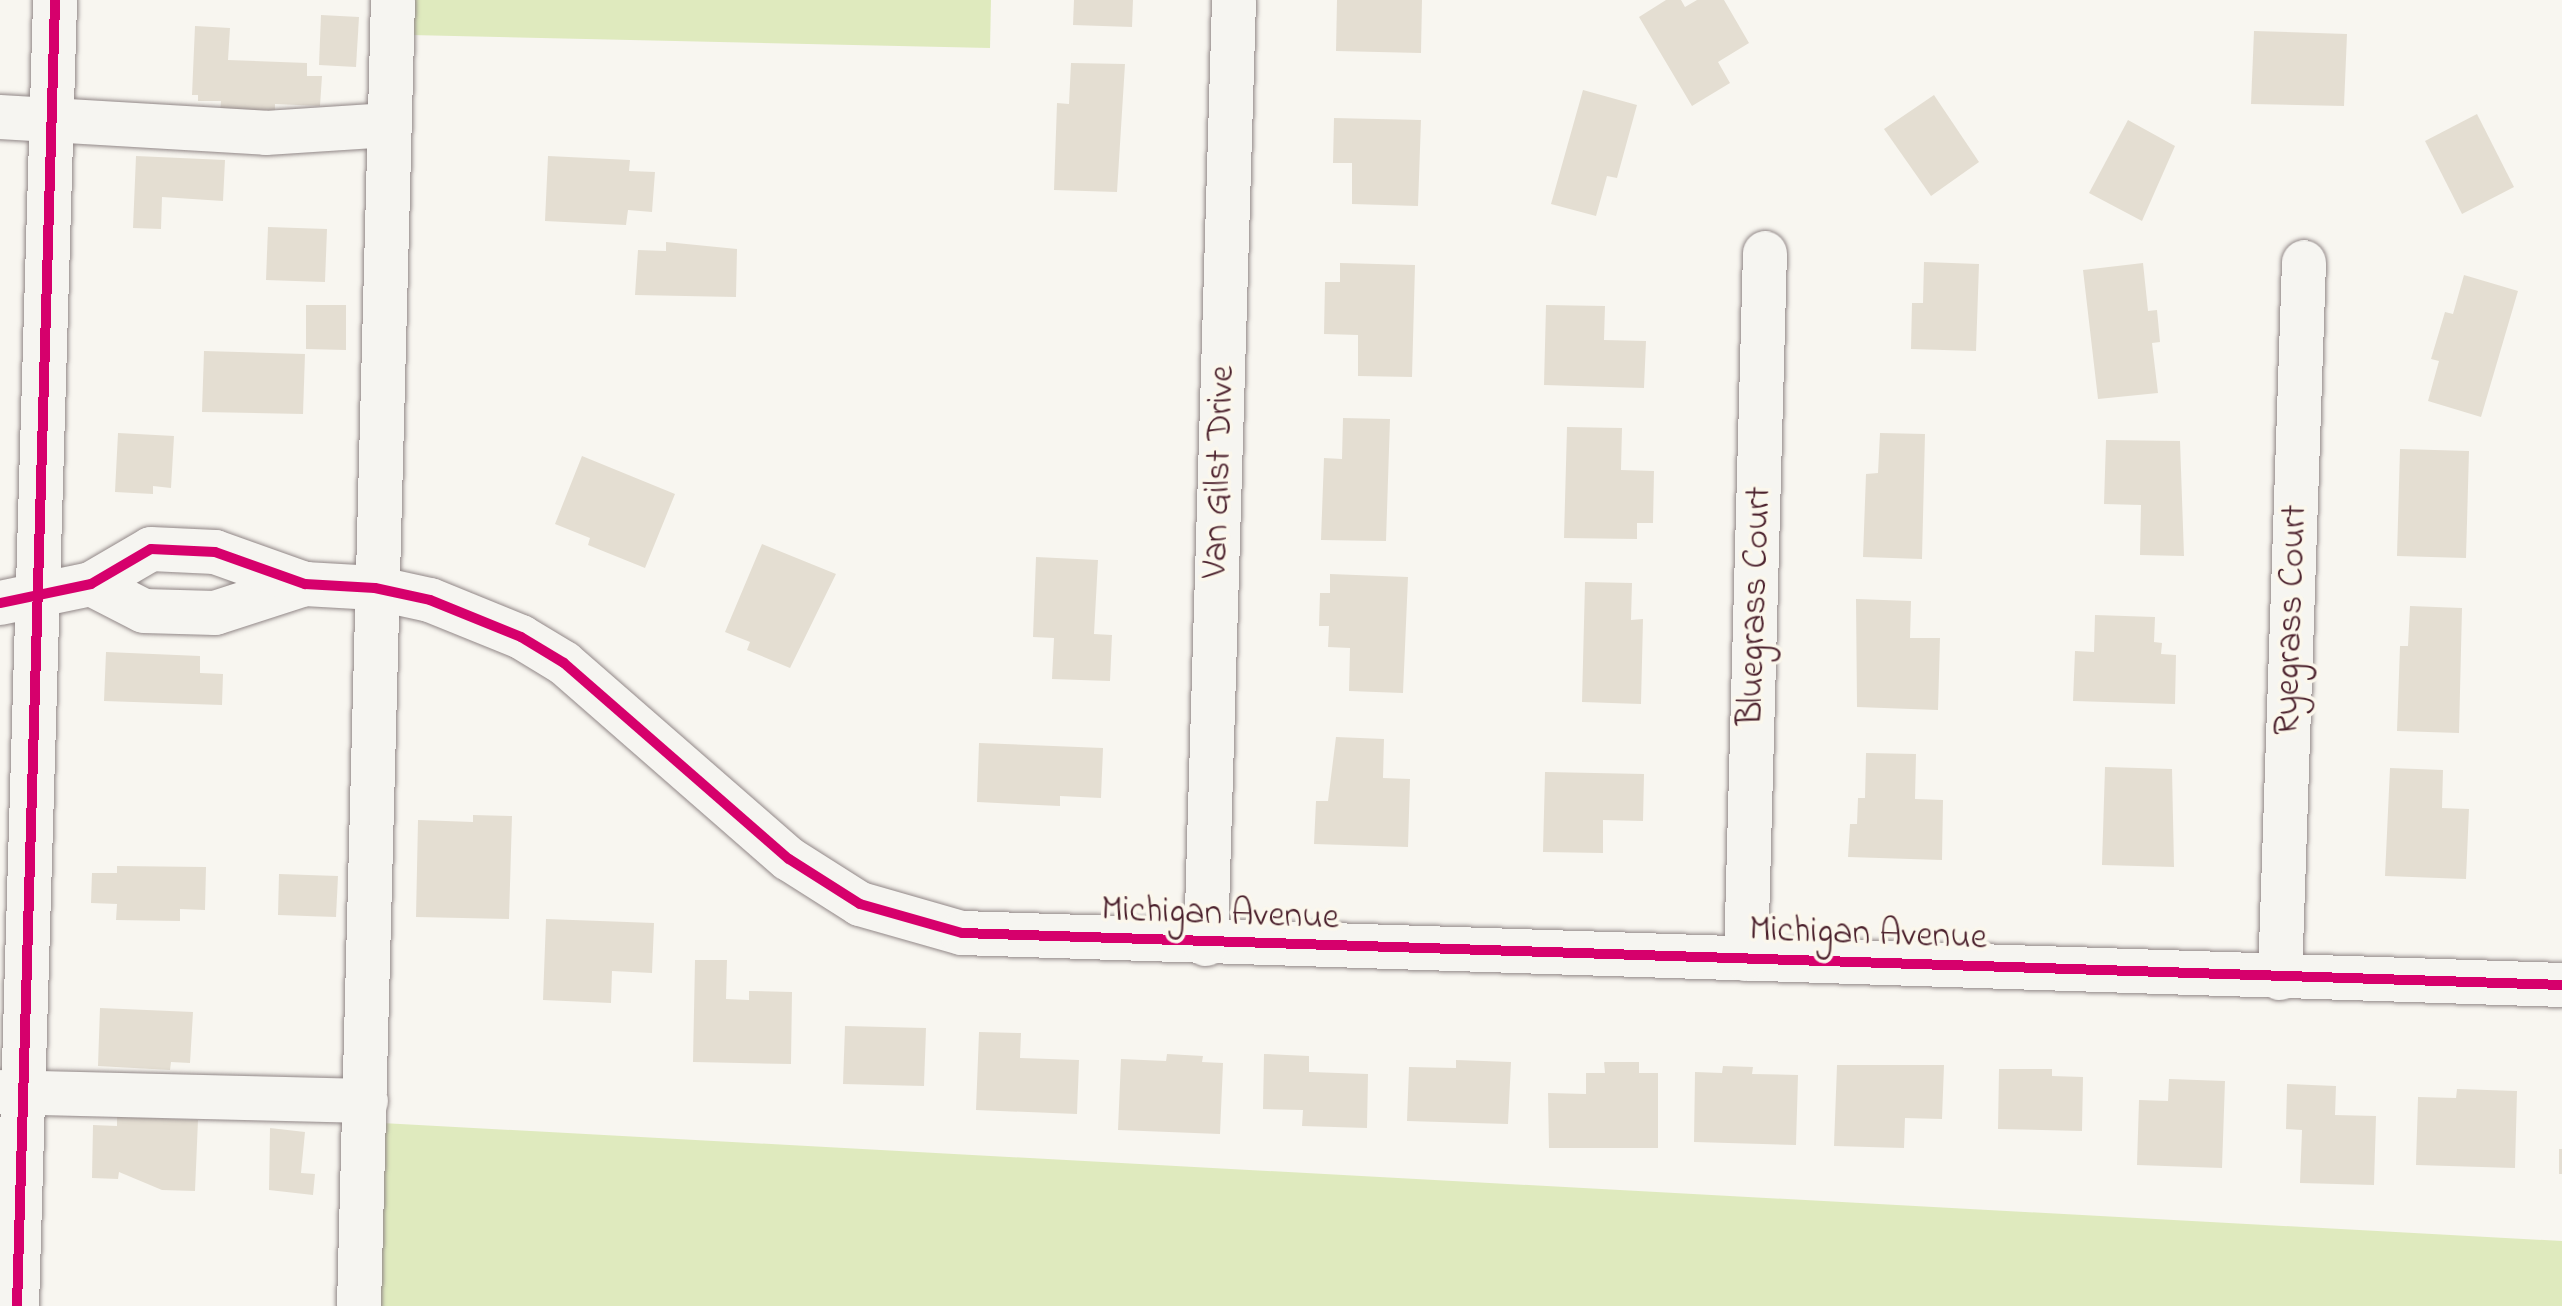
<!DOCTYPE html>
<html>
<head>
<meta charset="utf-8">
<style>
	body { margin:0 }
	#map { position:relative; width:2562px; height:1306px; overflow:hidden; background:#f8f6f0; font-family:"Indie Flower",sans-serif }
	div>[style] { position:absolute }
	.green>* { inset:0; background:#dfeabe }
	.building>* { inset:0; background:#e4ded2 }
	.roads { filter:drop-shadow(0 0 2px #918787) drop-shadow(0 0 2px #918787) }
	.minor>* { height:44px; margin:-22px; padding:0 22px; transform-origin:22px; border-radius:22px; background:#f6f5f1 }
	.cycleway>* { height:10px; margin:-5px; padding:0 5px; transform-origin:5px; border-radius:5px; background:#d6006c }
	span { translate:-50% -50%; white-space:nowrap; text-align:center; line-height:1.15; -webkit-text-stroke:7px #fbf7ec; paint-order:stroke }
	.street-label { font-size:36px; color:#4a1f2b }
</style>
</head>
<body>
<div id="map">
	<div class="green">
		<div style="clip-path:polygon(412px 0,991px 0,990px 48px,410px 35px)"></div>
		<div style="clip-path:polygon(382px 1123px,2562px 1241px,2562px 1306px,377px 1306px)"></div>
	</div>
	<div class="building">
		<div style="clip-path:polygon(1074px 0,1133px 0,1132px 27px,1073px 25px)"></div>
		<div style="clip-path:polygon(1337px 0,1422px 0,1421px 53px,1336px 51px)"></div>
		<div style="clip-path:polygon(1666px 0,1681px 0,1685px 7px,1697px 0,1724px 0,1749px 43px,1718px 62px,1730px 83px,1692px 106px,1639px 17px)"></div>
		<div style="clip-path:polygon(321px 15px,359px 17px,356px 67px,319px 65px)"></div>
		<div style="clip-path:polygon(195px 26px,230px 28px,228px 60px,307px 63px,307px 76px,322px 76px,320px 106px,275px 104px,275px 119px,220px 117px,221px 101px,198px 101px,198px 95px,192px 95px)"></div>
		<div style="clip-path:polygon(2254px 31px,2347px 34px,2344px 106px,2251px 104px)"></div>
		<div style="clip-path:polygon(1071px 63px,1125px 64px,1117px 192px,1054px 190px,1057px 103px,1069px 104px)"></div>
		<div style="clip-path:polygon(1583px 90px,1637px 105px,1617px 178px,1607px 176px,1596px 216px,1551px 204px)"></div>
		<div style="clip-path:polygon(1934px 95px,1979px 162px,1931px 196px,1884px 129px)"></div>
		<div style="clip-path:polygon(2477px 114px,2514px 187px,2462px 214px,2425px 141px)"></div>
		<div style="clip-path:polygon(1334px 118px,1421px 120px,1418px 206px,1352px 204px,1352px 163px,1333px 163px)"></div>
		<div style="clip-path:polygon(2128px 120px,2175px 146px,2142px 221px,2089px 193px)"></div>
		<div style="clip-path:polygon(136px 156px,225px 160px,223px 201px,162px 197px,161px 229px,133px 228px)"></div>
		<div style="clip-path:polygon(548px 156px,630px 160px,629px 171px,655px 172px,652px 212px,628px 210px,626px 225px,545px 221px)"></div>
		<div style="clip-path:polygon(268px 227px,327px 229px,325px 282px,266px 280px)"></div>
		<div style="clip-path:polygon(666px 242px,737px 249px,736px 297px,635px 295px,638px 250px,666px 251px)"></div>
		<div style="clip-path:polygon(1924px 262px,1979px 264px,1976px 351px,1911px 349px,1912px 303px,1923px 303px)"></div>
		<div style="clip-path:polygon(1340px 263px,1415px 265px,1412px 377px,1358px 376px,1358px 335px,1324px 334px,1325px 282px,1340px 282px)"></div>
		<div style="clip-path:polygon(2143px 263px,2148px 311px,2157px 310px,2160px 342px,2152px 343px,2158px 393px,2098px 399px,2083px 270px)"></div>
		<div style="clip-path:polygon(2464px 275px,2518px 291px,2481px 417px,2428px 401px,2439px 361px,2431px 359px,2445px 312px,2453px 314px)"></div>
		<div style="clip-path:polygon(306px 305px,346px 305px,346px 350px,306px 349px)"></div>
		<div style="clip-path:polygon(1546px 305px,1605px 306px,1604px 340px,1646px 341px,1644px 388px,1544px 385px)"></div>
		<div style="clip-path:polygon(204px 351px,305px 354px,303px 414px,202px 412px)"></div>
		<div style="clip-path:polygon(1343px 418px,1390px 419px,1386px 541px,1321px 540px,1324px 458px,1342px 459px)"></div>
		<div style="clip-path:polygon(1567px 427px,1622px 428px,1621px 470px,1654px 471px,1653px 523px,1637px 523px,1637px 539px,1564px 538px)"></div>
		<div style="clip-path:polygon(118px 433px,174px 436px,171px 488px,153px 486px,153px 494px,115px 492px)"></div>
		<div style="clip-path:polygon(1880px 433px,1925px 434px,1922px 559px,1863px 557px,1866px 474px,1878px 473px)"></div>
		<div style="clip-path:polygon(2106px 440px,2180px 441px,2184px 556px,2140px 555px,2141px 505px,2104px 504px)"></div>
		<div style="clip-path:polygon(2400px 449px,2469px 451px,2466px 558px,2397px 556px)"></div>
		<div style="clip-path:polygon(582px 456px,675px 494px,645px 568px,588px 545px,590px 538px,555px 524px)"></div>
		<div style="clip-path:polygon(762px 544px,836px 574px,790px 668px,747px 650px,750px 642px,725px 632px)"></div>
		<div style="clip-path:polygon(1036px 557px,1098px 560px,1094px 634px,1112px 635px,1110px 681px,1052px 679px,1054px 638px,1033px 637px)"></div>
		<div style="clip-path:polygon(1330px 574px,1408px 577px,1403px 693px,1349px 691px,1350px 648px,1328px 647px,1329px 626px,1319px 626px,1320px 593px,1330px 593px)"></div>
		<div style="clip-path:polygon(1585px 582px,1632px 583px,1631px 620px,1643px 619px,1641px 704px,1582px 702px)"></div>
		<div style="clip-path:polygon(1856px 599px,1911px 601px,1910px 638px,1940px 638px,1938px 710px,1857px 707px)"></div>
		<div style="clip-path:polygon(2410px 606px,2462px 608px,2459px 733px,2397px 731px,2400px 646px,2408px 646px)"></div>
		<div style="clip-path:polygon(2095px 615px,2155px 617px,2154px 642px,2162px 643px,2161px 654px,2176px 655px,2175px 704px,2073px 701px,2075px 651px,2094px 652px)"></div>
		<div style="clip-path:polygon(106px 652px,200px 656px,200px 673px,223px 674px,222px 705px,104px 701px)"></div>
		<div style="clip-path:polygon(1336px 737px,1384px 739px,1383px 778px,1410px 779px,1408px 847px,1314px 844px,1316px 801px,1328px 801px)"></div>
		<div style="clip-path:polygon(979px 743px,1103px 748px,1101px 798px,1060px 796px,1060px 806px,977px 802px)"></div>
		<div style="clip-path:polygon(1866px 753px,1916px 754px,1915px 799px,1943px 800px,1942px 860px,1848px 857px,1850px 824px,1857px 824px,1858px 798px,1865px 798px)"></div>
		<div style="clip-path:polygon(2105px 767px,2172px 769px,2174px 867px,2102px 865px)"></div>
		<div style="clip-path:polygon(2390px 768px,2443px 770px,2442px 808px,2469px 809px,2466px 879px,2385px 876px)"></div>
		<div style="clip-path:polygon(1545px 772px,1644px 774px,1643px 821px,1603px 820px,1603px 853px,1543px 852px)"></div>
		<div style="clip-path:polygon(473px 815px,512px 816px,509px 919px,416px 917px,418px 820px,473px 822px)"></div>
		<div style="clip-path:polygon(117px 866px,206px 867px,205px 910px,180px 909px,180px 921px,116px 920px,117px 904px,91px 903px,92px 873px,117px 873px)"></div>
		<div style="clip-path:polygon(279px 874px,338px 876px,336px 917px,278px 915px)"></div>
		<div style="clip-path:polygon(546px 919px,654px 923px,652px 973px,612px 971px,611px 1003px,543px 1000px)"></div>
		<div style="clip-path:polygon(695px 960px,727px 960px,726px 999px,749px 1000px,749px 991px,792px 992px,791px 1064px,693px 1062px)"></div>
		<div style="clip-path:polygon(100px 1008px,193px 1012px,190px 1063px,171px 1062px,170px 1070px,98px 1066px)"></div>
		<div style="clip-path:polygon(845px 1026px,926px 1028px,924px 1086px,843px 1084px)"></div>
		<div style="clip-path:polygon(979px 1032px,1021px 1033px,1020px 1058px,1079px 1060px,1077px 1114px,976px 1110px)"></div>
		<div style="clip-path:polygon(1167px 1054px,1203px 1056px,1202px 1062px,1223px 1063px,1220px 1134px,1118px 1130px,1121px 1059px,1166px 1061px)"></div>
		<div style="clip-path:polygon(1264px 1054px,1309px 1056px,1309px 1072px,1368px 1074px,1367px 1128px,1302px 1126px,1303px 1110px,1263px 1109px)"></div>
		<div style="clip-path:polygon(1456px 1060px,1511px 1062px,1508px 1124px,1407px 1121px,1409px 1067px,1456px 1068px)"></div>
		<div style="clip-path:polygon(1604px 1062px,1639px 1062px,1639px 1073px,1658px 1073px,1658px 1148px,1549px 1148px,1548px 1093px,1586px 1094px,1586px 1073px,1605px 1073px)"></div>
		<div style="clip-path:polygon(1837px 1065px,1944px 1065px,1942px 1119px,1905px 1118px,1904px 1148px,1834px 1146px)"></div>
		<div style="clip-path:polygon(1723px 1066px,1753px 1067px,1752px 1074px,1798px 1075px,1796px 1145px,1694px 1142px,1695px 1072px,1722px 1073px)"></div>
		<div style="clip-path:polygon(1999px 1069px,2052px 1069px,2052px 1076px,2083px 1077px,2082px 1131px,1998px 1129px)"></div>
		<div style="clip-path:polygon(2169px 1079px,2225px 1081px,2222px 1168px,2137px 1165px,2139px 1100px,2168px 1101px)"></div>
		<div style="clip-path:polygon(2287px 1084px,2336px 1086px,2335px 1115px,2376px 1116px,2374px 1185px,2300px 1183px,2302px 1130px,2286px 1129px)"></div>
		<div style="clip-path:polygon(2457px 1089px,2517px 1091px,2515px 1168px,2416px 1165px,2418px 1097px,2456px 1098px)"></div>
		<div style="clip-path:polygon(117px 1117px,198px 1120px,195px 1191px,162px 1190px,119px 1172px,118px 1179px,92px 1178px,93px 1125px,117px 1126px)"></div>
		<div style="clip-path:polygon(270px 1128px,305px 1132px,301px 1173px,315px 1174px,313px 1195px,269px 1190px)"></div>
		<div style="clip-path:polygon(2559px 1149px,2562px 1149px,2562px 1174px,2559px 1174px)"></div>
	</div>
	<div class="roads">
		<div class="minor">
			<div style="left:0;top:117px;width:266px;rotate:3.4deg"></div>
			<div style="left:266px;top:133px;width:123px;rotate:-3.7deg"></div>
			<div style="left:91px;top:584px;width:59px;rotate:27deg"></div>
			<div style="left:144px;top:611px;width:71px;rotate:1.6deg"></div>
			<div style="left:215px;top:613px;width:95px;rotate:-17.9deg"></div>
			<div style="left:0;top:603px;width:93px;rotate:-11.8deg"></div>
			<div style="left:91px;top:584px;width:69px;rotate:-30.3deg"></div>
			<div style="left:151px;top:549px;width:64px;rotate:2.7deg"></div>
			<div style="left:215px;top:552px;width:96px;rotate:19.6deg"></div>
			<div style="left:305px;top:584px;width:70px;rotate:3.3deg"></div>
			<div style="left:375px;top:588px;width:56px;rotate:12.3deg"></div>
			<div style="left:430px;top:600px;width:98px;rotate:22.1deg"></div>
			<div style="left:521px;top:637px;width:50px;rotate:31.2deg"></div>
			<div style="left:564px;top:663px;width:298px;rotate:41.1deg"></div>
			<div style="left:789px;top:859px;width:84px;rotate:32.4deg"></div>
			<div style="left:860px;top:904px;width:106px;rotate:15.9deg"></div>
			<div style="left:962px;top:933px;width:1601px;rotate:1.86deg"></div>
			<div style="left:1206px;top:944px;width:944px;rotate:-88.3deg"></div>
			<div style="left:1746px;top:959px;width:706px;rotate:-88.46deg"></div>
			<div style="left:2280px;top:978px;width:716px;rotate:-88.08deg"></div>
			<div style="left:0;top:1092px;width:366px;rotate:1.4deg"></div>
			<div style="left:17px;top:1306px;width:1307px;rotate:-88.33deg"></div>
			<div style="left:359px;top:1306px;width:1306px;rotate:-88.51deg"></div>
		</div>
	</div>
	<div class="cycleway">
		<div style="left:0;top:603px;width:93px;rotate:-11.8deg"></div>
		<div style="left:91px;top:584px;width:69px;rotate:-30.3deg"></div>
		<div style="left:151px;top:549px;width:64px;rotate:2.7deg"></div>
		<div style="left:215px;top:552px;width:96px;rotate:19.6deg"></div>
		<div style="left:305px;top:584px;width:70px;rotate:3.3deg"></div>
		<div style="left:375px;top:588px;width:56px;rotate:12.3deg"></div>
		<div style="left:430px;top:600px;width:98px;rotate:22.1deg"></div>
		<div style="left:521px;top:637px;width:50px;rotate:31.2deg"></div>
		<div style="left:564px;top:663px;width:298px;rotate:41.1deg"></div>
		<div style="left:789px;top:859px;width:84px;rotate:32.4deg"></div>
		<div style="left:860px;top:904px;width:106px;rotate:15.9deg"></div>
		<div style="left:962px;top:933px;width:1601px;rotate:1.86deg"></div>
		<div style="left:17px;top:1306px;width:1307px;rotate:-88.33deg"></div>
	</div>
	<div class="street-label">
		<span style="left:1220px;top:472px;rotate:-88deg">Van Gilst Drive</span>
		<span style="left:1756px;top:606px;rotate:-88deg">Bluegrass Court</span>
		<span style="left:2292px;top:620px;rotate:-88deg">Ryegrass Court</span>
		<span style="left:1220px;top:915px;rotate:2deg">Michigan Avenue</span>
		<span style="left:1868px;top:935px;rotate:2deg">Michigan Avenue</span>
	</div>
</div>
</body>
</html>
